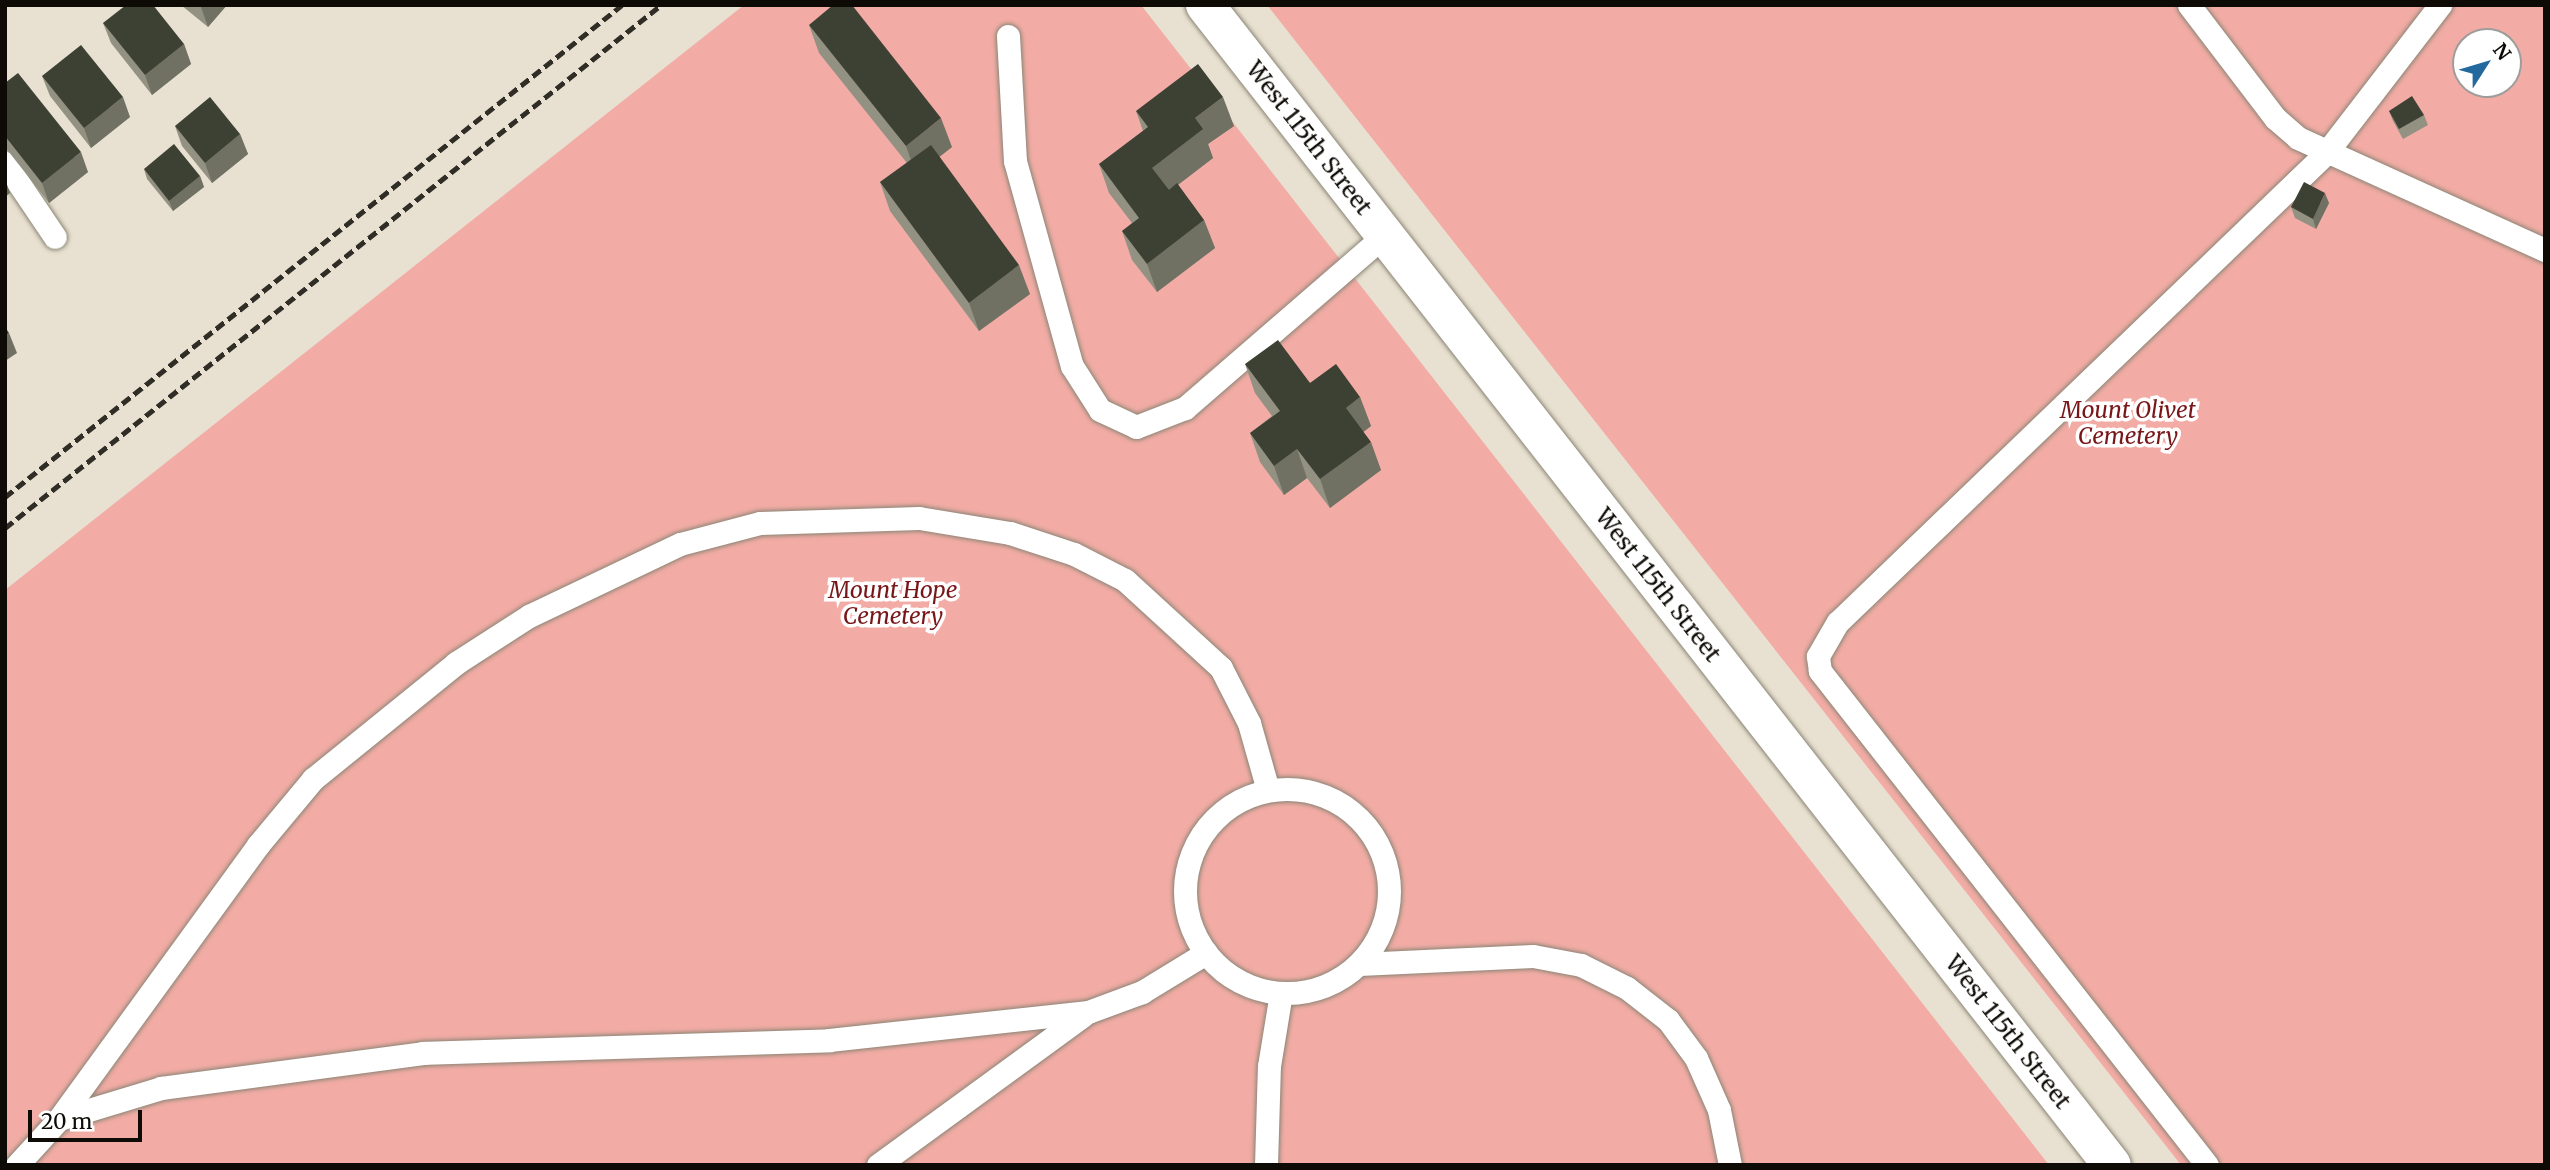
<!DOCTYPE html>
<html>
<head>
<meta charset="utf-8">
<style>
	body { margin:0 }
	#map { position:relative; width:2550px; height:1170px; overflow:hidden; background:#e8e1d1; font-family:Merriweather,serif }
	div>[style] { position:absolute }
	.green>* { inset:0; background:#f2aca5 }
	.roads { filter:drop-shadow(0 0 2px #8b8576) drop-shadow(0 0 2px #8b8576) }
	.service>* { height:23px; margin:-11.5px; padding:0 11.5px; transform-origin:11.5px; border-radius:11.5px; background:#fff }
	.service>.ring { margin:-11.5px; padding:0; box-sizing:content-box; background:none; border:23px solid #fff; border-radius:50% }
	.tertiary>* { height:38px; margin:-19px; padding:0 19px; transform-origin:19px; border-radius:19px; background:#fff }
	.rail>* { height:5px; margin-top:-2.5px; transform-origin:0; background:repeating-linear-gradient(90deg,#302d26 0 10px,transparent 0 15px) }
	.wall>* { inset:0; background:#929182 }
	.shaded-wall>* { inset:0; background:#707162 }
	.building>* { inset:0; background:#3d4133 }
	span { translate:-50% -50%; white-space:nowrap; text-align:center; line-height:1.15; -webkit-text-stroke:7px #fff; paint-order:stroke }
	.street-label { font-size:23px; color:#0e0b06 }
	.park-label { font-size:23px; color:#781719; font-style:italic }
	.frame { position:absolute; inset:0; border:7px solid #0e0b06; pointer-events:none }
	.north { position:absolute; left:2452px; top:28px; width:70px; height:70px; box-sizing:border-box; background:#fff; border:2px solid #9f9d9b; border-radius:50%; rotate:53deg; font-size:19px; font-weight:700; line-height:28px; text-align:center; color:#0e0b06 }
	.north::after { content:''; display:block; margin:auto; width:24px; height:32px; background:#24699d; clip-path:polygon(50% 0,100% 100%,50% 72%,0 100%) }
	.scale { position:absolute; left:28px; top:1110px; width:114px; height:32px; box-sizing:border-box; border:4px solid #0e0b06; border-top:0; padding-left:9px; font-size:21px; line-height:24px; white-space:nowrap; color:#0e0b06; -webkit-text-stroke:5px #fff; paint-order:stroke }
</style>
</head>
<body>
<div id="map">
	<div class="green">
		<div style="clip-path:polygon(744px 5px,1141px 5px,2049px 1165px,5px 1165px,5px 590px)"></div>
		<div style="clip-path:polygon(evenodd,1267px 5px,2545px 5px,2545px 1165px,2181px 1165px,1267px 5px,2466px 42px,2508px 42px,2508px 84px,2466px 84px,2466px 42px)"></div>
	</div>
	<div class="roads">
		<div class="service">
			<div style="left:2189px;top:5px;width:142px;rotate:52.7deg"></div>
			<div style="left:2275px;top:118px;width:30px;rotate:41deg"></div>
			<div style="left:2298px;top:138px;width:271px;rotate:24.4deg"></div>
			<div style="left:1008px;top:36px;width:125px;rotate:86.8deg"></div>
			<div style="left:1015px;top:161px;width:213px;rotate:74.5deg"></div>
			<div style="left:1072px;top:366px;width:52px;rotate:57.5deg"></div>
			<div style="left:1100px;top:410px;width:40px;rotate:25deg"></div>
			<div style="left:1136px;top:427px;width:53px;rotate:-21.2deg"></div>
			<div style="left:1185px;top:408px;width:264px;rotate:-40.9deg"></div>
			<div style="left:5px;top:163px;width:89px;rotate:56deg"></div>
			<div class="ring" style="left:1185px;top:789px;width:181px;height:181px"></div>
			<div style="left:1359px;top:964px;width:174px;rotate:-2.6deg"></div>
			<div style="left:1533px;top:956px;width:49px;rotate:10.6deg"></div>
			<div style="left:1581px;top:965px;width:51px;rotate:26.6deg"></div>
			<div style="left:1627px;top:988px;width:52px;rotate:38deg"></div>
			<div style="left:1668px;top:1020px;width:47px;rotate:53.6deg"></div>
			<div style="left:1696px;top:1058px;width:57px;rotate:66.1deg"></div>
			<div style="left:1719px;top:1110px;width:56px;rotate:78.7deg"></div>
			<div style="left:59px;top:1119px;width:107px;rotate:-16.9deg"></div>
			<div style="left:161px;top:1088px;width:264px;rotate:-7.6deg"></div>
			<div style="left:423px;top:1053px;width:406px;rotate:-1.8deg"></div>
			<div style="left:829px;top:1040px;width:261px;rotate:-6.2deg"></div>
			<div style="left:1088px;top:1012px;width:58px;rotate:-20.3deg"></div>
			<div style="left:1142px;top:992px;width:75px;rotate:-31.4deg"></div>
			<div style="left:17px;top:1165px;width:62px;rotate:-47.6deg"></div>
			<div style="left:59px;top:1119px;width:339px;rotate:-54deg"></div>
			<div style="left:258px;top:845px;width:86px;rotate:-50.2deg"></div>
			<div style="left:313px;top:779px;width:184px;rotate:-39deg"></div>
			<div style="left:456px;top:663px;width:87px;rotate:-32.8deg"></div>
			<div style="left:529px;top:616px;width:167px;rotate:-25.5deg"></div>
			<div style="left:680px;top:544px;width:83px;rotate:-14.7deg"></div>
			<div style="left:760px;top:523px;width:159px;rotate:-1.8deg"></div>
			<div style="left:919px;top:518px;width:92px;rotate:9.4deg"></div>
			<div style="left:1010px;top:533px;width:67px;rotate:18.2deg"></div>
			<div style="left:1074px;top:554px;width:57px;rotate:27deg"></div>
			<div style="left:1125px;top:580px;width:130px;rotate:42.5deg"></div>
			<div style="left:1221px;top:668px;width:62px;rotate:63deg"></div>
			<div style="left:1249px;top:723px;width:70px;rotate:74.2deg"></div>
			<div style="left:878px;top:1165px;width:253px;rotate:-36.1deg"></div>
			<div style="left:1266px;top:1165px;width:99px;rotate:-88.3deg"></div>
			<div style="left:1269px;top:1066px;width:74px;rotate:-80.7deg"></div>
			<div style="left:2207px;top:1165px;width:628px;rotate:-128.08deg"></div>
			<div style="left:1820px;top:671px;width:15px;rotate:-98deg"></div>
			<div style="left:1818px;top:656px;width:39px;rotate:-60deg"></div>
			<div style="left:1838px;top:622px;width:677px;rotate:-43.86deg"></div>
			<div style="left:2326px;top:153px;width:187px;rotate:-52.4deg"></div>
		</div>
		<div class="tertiary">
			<div style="left:1205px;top:5px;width:1472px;rotate:51.98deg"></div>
		</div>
	</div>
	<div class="rail">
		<div style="left:5px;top:497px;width:789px;rotate:-38.57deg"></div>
		<div style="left:5px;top:528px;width:839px;rotate:-38.56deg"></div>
	</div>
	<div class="wall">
		<div style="clip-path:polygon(181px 5px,227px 5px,208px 27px)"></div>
		<div style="clip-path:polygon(103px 23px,184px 44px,191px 64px,152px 95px,111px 43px)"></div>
		<div style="clip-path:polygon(809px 25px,952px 147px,939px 157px,1030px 294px,979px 331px,890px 211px,880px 182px,907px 163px,819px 53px)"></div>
		<div style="clip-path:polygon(42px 76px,130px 117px,91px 148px,50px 96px)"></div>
		<div style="clip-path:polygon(5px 83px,88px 172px,49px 203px,5px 147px)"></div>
		<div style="clip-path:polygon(1136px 111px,1234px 126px,1208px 144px,1213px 158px,1178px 185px,1204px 220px,1215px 248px,1157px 292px,1132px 260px,1122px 231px,1132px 223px,1109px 193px,1099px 164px,1143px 131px)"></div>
		<div style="clip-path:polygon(2389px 111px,2424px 115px,2428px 125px,2403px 139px,2393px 121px)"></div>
		<div style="clip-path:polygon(175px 126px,240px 134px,248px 154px,212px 183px,182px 146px)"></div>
		<div style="clip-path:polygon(144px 169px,200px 176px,204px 187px,173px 211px,147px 179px)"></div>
		<div style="clip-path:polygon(2329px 203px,2316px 229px,2295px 218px,2291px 207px)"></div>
		<div style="clip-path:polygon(1245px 364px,1360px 397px,1371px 426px,1363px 432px,1381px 470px,1330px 508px,1307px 478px,1284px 495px,1260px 462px,1250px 433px,1272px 416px,1255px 393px)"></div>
	</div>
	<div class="shaded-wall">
		<div style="clip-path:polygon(203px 5px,227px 5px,208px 27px,201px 7px)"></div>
		<div style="clip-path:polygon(184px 44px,191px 64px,152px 95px,145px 75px)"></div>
		<div style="clip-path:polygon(123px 97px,130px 117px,91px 148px,84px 128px)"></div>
		<div style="clip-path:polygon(1223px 97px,1234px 126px,1208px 144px,1213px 158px,1162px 197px,1152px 168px,1195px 118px)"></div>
		<div style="clip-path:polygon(941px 118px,952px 147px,916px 175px,906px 146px)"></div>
		<div style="clip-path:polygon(240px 134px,248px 154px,212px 183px,205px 163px)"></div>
		<div style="clip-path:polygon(81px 152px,88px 172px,49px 203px,42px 183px)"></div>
		<div style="clip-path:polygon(200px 176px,204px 187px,173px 211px,169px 201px)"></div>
		<div style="clip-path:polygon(5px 179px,10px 193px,5px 197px)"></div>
		<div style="clip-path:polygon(2325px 193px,2329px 203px,2316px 229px,2313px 219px)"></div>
		<div style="clip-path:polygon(1204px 220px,1215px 248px,1157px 292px,1147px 264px)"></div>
		<div style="clip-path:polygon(1019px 265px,1030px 294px,979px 331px,969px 303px)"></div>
		<div style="clip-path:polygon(9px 333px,17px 353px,5px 361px,5px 336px)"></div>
		<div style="clip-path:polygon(1360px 397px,1371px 426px,1357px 437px,1346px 408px)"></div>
		<div style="clip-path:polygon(1371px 442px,1381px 470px,1330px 508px,1320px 479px)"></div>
		<div style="clip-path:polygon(1297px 449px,1307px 478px,1284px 495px,1274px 466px)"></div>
	</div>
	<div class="building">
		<div style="clip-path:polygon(126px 5px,153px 5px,184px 44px,145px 75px,103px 23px)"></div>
		<div style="clip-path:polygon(833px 5px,852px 5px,941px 118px,906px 146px,809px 25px)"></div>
		<div style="clip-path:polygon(81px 45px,123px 97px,84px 128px,42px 76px)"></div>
		<div style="clip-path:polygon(1198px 64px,1223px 97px,1195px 118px,1203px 129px,1152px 168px,1169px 190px,1177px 183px,1204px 220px,1147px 264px,1122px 231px,1139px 218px,1099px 164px,1148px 127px,1136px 111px)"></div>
		<div style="clip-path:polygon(18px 73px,81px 152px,42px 183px,5px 136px,5px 83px)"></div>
		<div style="clip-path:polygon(2412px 96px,2424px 115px,2399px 129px,2389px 111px)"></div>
		<div style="clip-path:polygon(210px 97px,240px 134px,205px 163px,175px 126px)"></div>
		<div style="clip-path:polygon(174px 144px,200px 176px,169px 201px,144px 169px)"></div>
		<div style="clip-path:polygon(931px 145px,1019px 265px,969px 303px,880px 182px)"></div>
		<div style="clip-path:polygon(2304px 182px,2325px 193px,2313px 219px,2291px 207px)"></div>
		<div style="clip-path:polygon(5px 327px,9px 333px,5px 336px)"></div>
		<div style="clip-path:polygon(1278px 340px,1310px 383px,1336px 364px,1360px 397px,1346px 408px,1371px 442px,1320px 479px,1297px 449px,1274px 466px,1250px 433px,1280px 411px,1245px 364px)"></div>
	</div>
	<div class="street-label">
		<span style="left:1309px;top:138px;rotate:52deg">West 115th Street</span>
		<span style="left:1658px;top:585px;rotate:52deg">West 115th Street</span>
		<span style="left:2008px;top:1032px;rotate:52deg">West 115th Street</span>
	</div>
	<div class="park-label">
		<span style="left:2128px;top:423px">Mount Olivet<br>Cemetery</span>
		<span style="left:893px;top:603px">Mount Hope<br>Cemetery</span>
	</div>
	<div class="frame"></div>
	<div class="north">N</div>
	<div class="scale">20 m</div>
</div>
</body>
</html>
